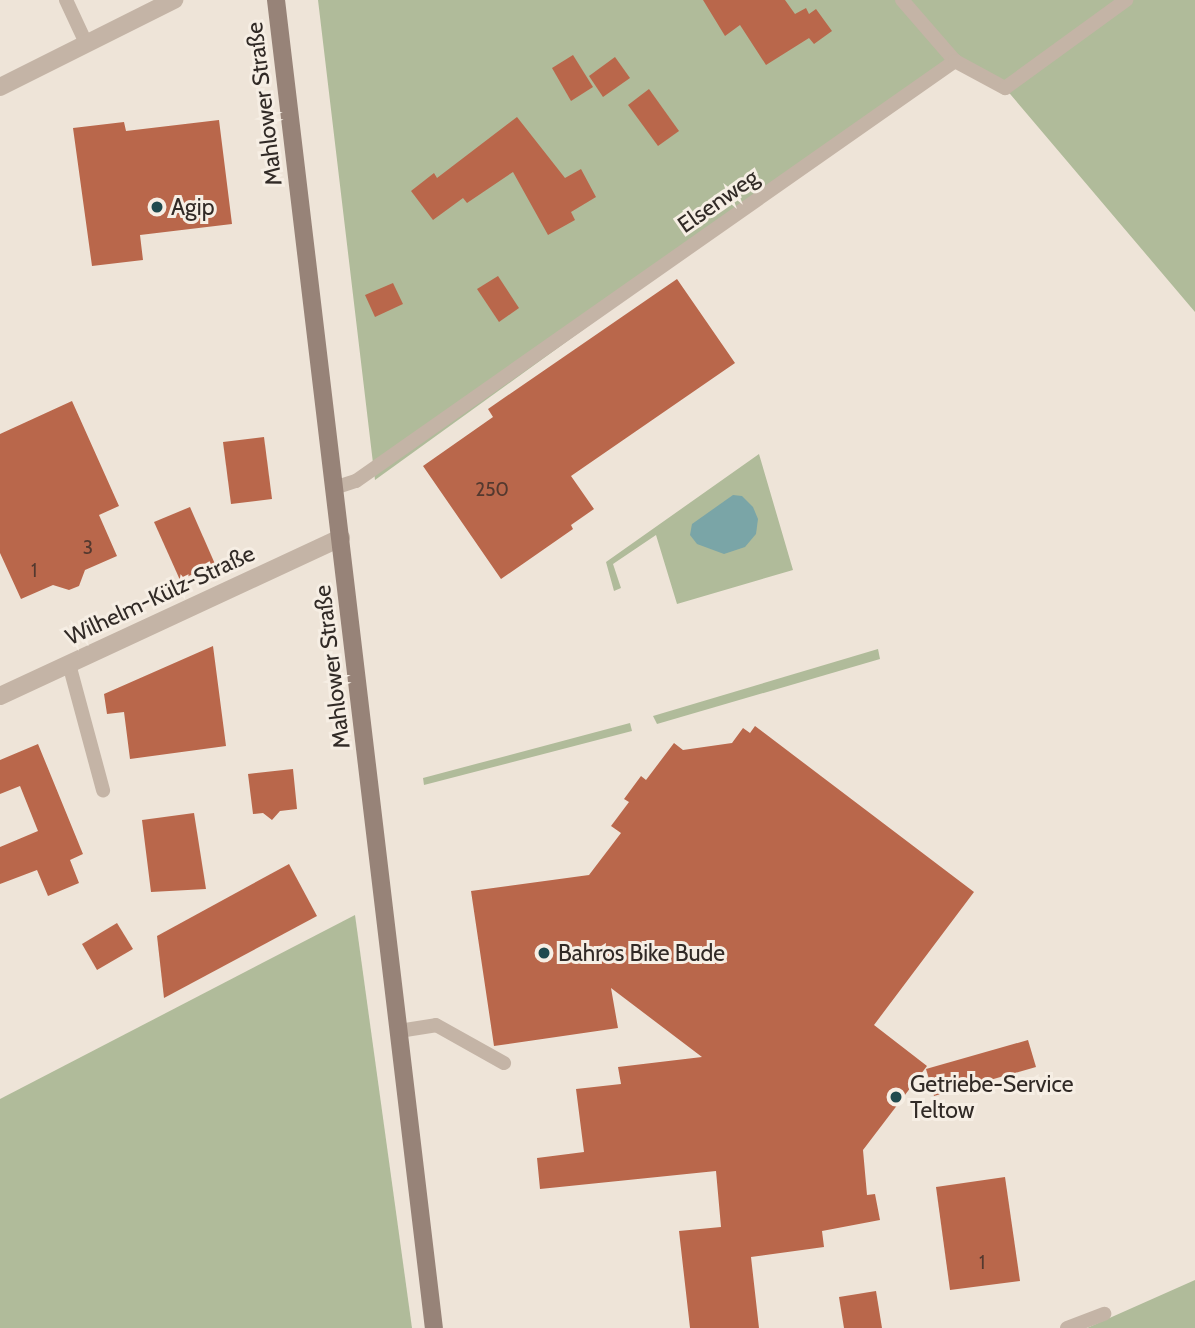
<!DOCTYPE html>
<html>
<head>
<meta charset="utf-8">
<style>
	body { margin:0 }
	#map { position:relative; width:1195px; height:1328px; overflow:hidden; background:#eee4d8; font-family:Cabin,sans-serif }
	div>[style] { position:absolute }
	.green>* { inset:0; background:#b0bb9a }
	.water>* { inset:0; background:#7aa5a7 }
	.building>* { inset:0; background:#b9674b }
	.lane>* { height:14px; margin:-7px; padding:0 7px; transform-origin:7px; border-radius:7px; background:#c4b4a6 }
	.street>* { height:18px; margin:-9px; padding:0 9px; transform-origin:9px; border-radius:9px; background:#c4b4a6 }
	.secondary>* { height:18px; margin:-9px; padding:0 9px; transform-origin:9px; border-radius:9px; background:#978378 }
	.dots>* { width:19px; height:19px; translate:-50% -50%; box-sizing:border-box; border:4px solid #f6eee4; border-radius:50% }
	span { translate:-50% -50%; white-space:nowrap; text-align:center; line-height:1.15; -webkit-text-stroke:6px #f6eee4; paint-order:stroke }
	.number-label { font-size:19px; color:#53392f }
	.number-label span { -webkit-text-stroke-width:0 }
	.street-label { font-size:23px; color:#312a26 }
	.poi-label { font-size:23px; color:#312a26 }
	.left { translate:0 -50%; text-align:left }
</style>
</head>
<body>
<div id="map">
	<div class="green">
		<div style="clip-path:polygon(318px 0,1195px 0,1195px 312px,1005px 88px,955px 61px,375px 480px)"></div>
		<div style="clip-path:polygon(759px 454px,793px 570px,677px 604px,656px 535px,613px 564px,621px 588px,614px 591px,606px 562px)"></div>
		<div style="clip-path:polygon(878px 649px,880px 659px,657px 724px,653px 716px)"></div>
		<div style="clip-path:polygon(630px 723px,632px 731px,424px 785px,423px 778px)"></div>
		<div style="clip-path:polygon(355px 915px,412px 1328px,0 1328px,0 1099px)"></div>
		<div style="clip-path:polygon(1195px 1280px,1195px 1328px,1087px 1328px)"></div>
	</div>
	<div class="water">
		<div style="clip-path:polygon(733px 495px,742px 496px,753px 507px,758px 519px,756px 534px,745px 547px,724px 554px,697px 544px,690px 535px,692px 524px)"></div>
	</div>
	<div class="building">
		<div style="clip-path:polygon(703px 0,785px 0,795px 14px,806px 8px,809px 14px,816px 9px,832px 31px,814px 44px,809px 38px,766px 65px,740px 25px,725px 36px)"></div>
		<div style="clip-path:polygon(573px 55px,593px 87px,571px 101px,552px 68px)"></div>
		<div style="clip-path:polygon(615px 57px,630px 78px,603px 97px,589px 76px)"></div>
		<div style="clip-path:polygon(649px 89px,679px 131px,658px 146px,628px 105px)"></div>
		<div style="clip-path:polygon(517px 117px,565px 178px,581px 169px,596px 197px,571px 212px,575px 220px,548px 235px,513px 172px,467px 203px,463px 198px,433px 220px,411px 191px,434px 173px,437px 178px)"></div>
		<div style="clip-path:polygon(219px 120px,232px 224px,140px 235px,143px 260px,92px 266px,73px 128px,124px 122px,126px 131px)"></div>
		<div style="clip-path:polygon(498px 276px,519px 308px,499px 322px,477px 289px)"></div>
		<div style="clip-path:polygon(677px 279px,735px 363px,571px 476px,594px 509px,571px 525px,573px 529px,501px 579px,423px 466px,493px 417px,488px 409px)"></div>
		<div style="clip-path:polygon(393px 283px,403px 304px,375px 317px,365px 295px)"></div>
		<div style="clip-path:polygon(72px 401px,119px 506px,99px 515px,117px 556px,85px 570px,79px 586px,69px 590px,53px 585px,21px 599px,0 553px,0 434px)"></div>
		<div style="clip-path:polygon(264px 437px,272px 499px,231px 504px,223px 442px)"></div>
		<div style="clip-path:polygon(190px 507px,215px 564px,180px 580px,154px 522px)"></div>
		<div style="clip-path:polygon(213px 646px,226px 746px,130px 759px,124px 712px,107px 714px,104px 694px)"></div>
		<div style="clip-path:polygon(755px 726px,974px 892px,874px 1025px,927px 1066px,863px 1150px,867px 1195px,875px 1194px,880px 1220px,822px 1231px,824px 1247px,751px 1257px,759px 1328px,690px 1328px,679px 1231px,721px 1227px,716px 1171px,540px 1189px,537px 1158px,584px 1152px,576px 1089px,621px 1084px,618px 1067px,702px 1057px,611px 988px,618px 1028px,494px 1046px,471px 891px,589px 875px,621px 833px,611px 826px,629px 802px,624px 799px,641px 776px,646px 780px,674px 743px,683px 750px,732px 743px,743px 728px,750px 733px)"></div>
		<div style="clip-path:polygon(38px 744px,83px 854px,70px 860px,79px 883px,48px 896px,37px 870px,0 884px,0 847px,38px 831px,20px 786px,0 794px,0 760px)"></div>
		<div style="clip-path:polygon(293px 769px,297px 809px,280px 811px,272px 820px,263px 813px,253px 814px,248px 774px)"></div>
		<div style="clip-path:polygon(194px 813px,206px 889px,151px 892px,142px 820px)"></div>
		<div style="clip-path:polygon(289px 864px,317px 916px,164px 998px,157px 936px)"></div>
		<div style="clip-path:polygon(117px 923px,133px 949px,97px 970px,82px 944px)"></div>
		<div style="clip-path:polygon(1028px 1040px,1036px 1067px,934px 1096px,926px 1069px)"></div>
		<div style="clip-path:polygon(1005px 1177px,1020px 1281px,950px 1290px,936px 1187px)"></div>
		<div style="clip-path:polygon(876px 1291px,882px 1328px,844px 1328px,839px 1297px)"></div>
	</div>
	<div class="lane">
		<div style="left:66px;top:0;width:47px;rotate:65.1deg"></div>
		<div style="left:902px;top:0;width:81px;rotate:49deg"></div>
		<div style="left:334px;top:488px;width:23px;rotate:-18deg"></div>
		<div style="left:356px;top:481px;width:732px;rotate:-35.04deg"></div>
		<div style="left:955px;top:61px;width:57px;rotate:28.4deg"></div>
		<div style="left:1005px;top:88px;width:150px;rotate:-36deg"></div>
		<div style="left:69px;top:664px;width:131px;rotate:74.9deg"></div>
		<div style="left:399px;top:1031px;width:37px;rotate:-9deg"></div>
		<div style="left:436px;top:1025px;width:78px;rotate:29.2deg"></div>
		<div style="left:1067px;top:1328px;width:40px;rotate:-21deg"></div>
	</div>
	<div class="street">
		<div style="left:0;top:87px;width:195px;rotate:-26.6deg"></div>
		<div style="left:0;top:696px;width:376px;rotate:-24.9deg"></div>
	</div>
	<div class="secondary">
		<div style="left:276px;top:0;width:1337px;rotate:83.22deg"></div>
	</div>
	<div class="dots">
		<div style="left:157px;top:207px;background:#204a4e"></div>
		<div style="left:544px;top:953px;background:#204a4e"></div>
		<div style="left:896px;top:1097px;background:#204a4e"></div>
	</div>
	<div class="number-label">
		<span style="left:492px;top:490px">250</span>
		<span style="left:88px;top:548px">3</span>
		<span style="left:34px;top:571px">1</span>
		<span style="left:982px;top:1263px">1</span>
	</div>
	<div class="street-label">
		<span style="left:264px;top:104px;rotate:-97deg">Mahlower Straße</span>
		<span style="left:718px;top:201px;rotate:-35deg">Elsenweg</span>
		<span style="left:160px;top:595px;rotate:-25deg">Wilhelm-Külz-Straße</span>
		<span style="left:332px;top:667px;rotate:-97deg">Mahlower Straße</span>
	</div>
	<div class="poi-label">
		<span class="left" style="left:171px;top:207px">Agip</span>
		<span class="left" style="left:558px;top:953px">Bahros Bike Bude</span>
		<span class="left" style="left:910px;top:1097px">Getriebe-Service<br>Teltow</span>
	</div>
</div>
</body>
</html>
